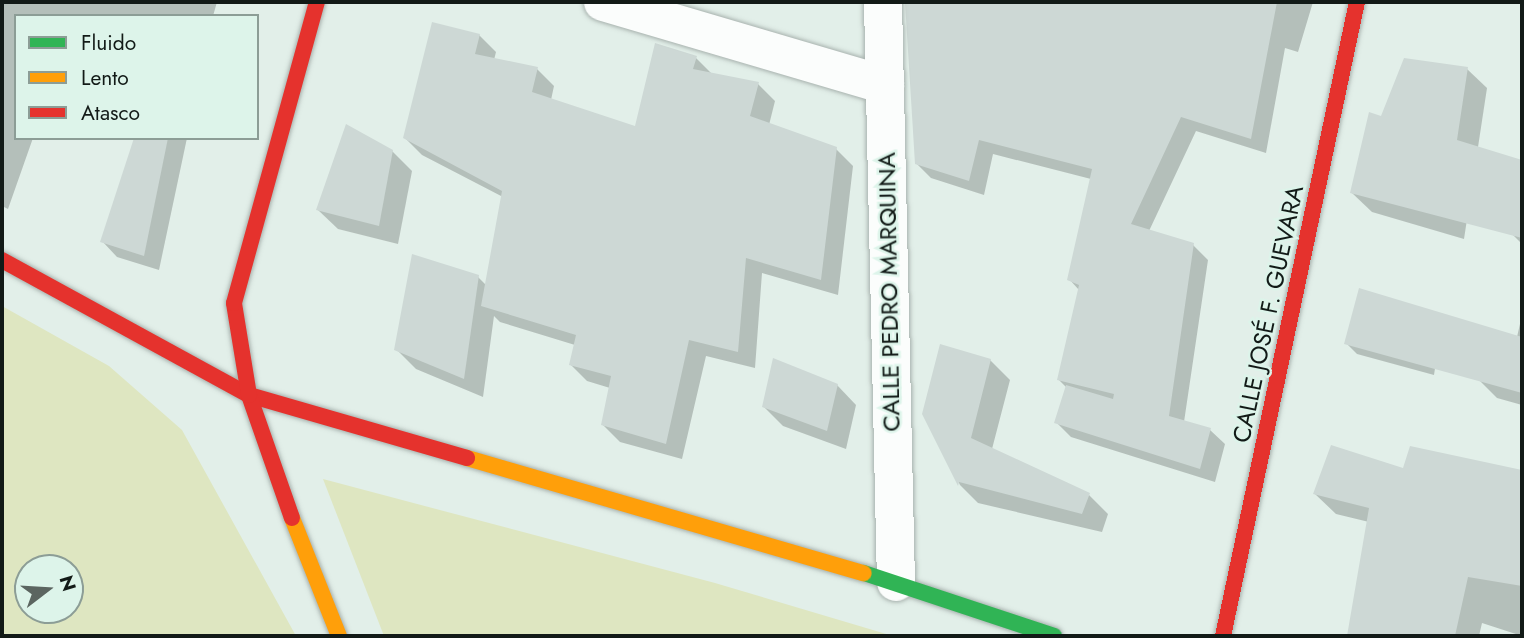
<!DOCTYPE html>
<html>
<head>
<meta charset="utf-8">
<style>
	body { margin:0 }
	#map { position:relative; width:1524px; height:638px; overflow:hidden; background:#e2efe9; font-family:Jost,sans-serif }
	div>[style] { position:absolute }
	.green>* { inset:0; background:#dee6c1 }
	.shadow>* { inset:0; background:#0003 }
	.building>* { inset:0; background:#cdd8d5 }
	.roads { filter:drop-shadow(0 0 2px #a8b2ae) drop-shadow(0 0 2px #a8b2ae) }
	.street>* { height:38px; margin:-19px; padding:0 19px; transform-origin:19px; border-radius:19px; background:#fbfdfc }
	.fast>* { height:16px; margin:-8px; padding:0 8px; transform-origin:8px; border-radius:8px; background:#30b455 }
	.slow>* { height:16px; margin:-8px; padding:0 8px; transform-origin:8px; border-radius:8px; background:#ff9f0a }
	.jam>* { height:16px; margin:-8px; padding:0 8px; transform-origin:8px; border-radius:8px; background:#e5322d }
	span { translate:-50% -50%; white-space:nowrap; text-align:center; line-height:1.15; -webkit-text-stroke:5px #ddf4ea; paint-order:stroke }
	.street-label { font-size:24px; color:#121a17 }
	.frame { position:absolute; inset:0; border:4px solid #121a17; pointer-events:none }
	.legend { position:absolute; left:14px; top:14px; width:245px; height:126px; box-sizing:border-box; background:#ddf4ea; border:2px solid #8c9d96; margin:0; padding:9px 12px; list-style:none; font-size:21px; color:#121a17 }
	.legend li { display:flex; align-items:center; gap:14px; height:35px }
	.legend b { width:35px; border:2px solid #8c9d96 }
	.north { position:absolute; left:14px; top:554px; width:70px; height:70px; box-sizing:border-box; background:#ddf4ea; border:2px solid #8c9d96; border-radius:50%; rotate:73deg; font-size:19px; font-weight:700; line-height:28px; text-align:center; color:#121a17 }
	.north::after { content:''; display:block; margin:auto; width:24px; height:32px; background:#5b6560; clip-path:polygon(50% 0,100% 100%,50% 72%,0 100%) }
</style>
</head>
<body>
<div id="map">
	<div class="green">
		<div style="clip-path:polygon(evenodd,2px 306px,109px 366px,182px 430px,296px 636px,2px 636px,2px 306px,28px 568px,70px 568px,70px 610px,28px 610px,28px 568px)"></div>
		<div style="clip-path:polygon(323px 479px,715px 583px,893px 636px,384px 636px)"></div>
	</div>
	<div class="shadow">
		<div style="clip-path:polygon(2px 2px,217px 2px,213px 16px,16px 16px,16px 138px,33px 138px,8px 209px,2px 206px)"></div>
		<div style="clip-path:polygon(906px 2px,1313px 2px,1298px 52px,1285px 48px,1266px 153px,1196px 131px,1149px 231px,1193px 245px,1208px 260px,1184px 422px,1210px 430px,1225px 444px,1215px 482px,1071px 437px,1056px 422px,1067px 388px,1058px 379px,1079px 290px,1069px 279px,1091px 179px,993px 154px,984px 195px,931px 178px,916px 163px)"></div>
		<div style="clip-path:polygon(479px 35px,496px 52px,494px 60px,537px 69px,554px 86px,551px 100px,636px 128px,696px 58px,713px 75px,758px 84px,775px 101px,769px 125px,836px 149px,853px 166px,838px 295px,762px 273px,755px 368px,706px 356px,682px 459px,620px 442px,603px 425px,610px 388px,587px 381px,570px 364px,575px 345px,500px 322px,494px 316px,483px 397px,416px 369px,396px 349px,478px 277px,487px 286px,503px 197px,422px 155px,405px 138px)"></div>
		<div style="clip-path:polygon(1467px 69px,1487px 88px,1464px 239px,1372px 212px,1352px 193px,1382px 118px)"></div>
		<div style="clip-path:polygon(136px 138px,187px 138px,159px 270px,117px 257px,102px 241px)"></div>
		<div style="clip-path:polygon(392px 151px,412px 171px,398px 244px,338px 229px,318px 210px)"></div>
		<div style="clip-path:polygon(1522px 197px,1522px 244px,1513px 235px)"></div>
		<div style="clip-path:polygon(1522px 315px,1522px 405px,1497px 398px,1479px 380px,1517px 337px)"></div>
		<div style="clip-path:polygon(1442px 322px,1434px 375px,1357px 354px,1346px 343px)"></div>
		<div style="clip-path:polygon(990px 360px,1010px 380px,992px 449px,1089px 495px,1108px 514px,1102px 532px,978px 503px,960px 485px,924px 413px)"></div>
		<div style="clip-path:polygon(837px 385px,856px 405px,846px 449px,783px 426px,763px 406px)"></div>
		<div style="clip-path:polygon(1411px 448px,1522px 471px,1522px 636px,1482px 623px,1479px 636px,1349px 636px,1369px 522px,1336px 514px,1315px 494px,1404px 470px)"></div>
	</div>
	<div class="building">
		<div style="clip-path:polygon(905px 2px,1277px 2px,1251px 139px,1181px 117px,1131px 224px,1194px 243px,1169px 416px,1211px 428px,1200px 469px,1054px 423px,1066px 385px,1113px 399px,1114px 394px,1057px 380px,1079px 285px,1067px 280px,1092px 169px,979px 140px,969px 181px,915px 164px)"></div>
		<div style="clip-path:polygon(432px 22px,480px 34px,475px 54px,538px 67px,532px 92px,635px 126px,655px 43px,697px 56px,693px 69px,759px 82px,750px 116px,837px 147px,821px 280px,746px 258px,738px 352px,689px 340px,666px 444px,601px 425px,611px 376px,569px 365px,576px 335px,481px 306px,502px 191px,403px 138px)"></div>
		<div style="clip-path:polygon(1404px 58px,1468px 67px,1457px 140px,1522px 160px,1522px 238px,1350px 193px,1369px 112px,1381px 116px)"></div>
		<div style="clip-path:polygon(346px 124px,393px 150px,379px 226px,316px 210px)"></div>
		<div style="clip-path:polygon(134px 138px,168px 138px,144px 256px,100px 242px)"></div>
		<div style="clip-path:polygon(412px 254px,479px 275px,464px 379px,394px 350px)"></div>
		<div style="clip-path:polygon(1359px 288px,1522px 337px,1522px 393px,1344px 344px)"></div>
		<div style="clip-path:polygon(940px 344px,991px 359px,971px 438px,1090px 493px,1082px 514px,959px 482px,958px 486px,922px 414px)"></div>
		<div style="clip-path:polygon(773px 358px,838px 384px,827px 431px,762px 407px)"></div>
		<div style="clip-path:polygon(1331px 445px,1403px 468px,1410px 446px,1522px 470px,1522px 586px,1468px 577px,1455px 636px,1347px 636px,1369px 508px,1313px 494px)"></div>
	</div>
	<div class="roads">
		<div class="street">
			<div style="left:603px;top:2px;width:294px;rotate:16.4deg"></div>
			<div style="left:883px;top:2px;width:580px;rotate:88.72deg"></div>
		</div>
		<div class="fast">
			<div style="left:864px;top:573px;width:200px;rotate:18.3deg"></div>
		</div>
		<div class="slow">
			<div style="left:467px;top:458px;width:413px;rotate:16.2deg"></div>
			<div style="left:292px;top:518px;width:127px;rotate:68.3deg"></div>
		</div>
		<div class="jam">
			<div style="left:2px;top:260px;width:281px;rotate:28.7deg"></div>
			<div style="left:249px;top:395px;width:227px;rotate:16.1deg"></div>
			<div style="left:292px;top:518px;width:130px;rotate:-109.3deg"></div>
			<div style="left:249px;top:395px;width:93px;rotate:-99.3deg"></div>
			<div style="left:234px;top:303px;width:312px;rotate:-74.6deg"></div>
			<div style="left:1223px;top:636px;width:648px;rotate:-78.07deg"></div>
		</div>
	</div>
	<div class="street-label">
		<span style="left:889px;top:292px;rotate:-91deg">CALLE PEDRO MARQUINA</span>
		<span style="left:1268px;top:314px;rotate:-78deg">CALLE JOSÉ F. GUEVARA</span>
	</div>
	<div class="frame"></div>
	<ul class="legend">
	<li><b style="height:9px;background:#30b455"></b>Fluido</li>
	<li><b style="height:9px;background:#ff9f0a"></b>Lento</li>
	<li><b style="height:9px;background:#e5322d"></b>Atasco</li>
	</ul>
	<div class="north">N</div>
</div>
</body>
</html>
